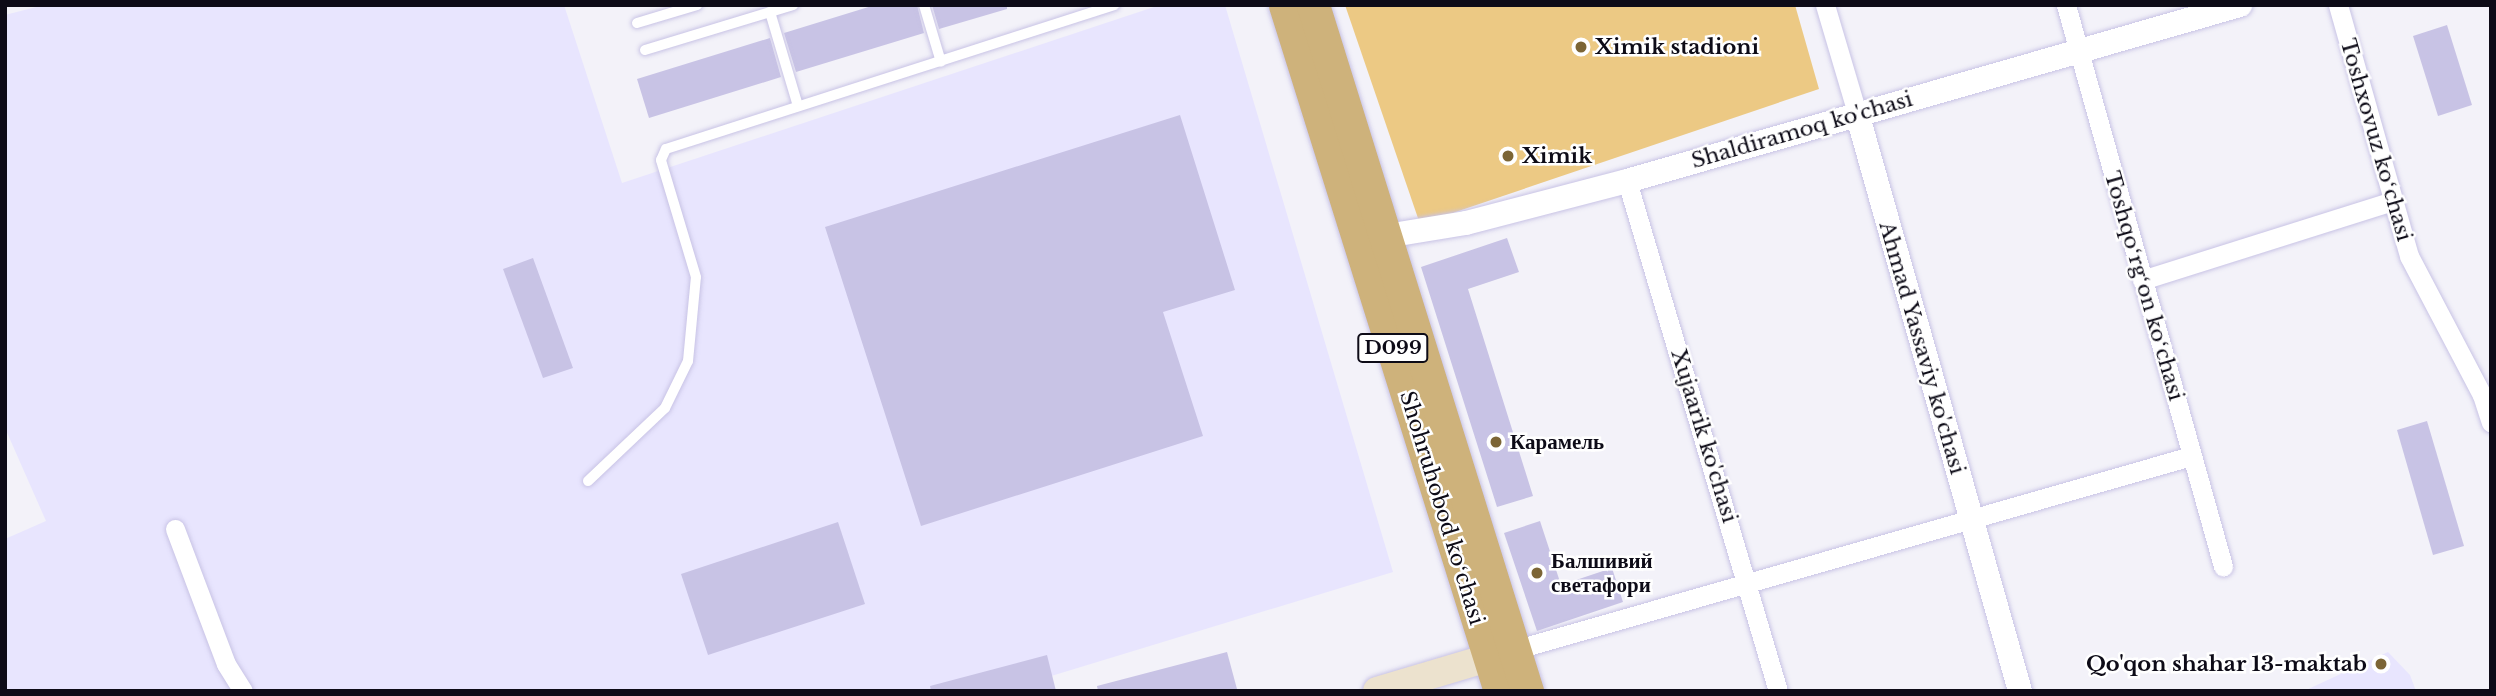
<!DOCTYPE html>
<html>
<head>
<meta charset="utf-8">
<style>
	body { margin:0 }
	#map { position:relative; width:2496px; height:696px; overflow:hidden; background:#f3f2f9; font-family:"Libre Baskerville",serif }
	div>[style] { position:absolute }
	.built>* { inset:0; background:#e8e5fe }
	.green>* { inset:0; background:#ecc984 }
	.building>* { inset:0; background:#c8c3e5 }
	.roads { filter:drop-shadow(0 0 2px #c8c3e5) drop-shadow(0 0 2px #c8c3e5) }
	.service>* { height:10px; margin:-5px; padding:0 5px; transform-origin:5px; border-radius:5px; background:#fff }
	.minor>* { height:19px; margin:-9.5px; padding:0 9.5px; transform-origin:9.5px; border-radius:9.5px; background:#fff }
	.tertiary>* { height:24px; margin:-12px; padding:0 12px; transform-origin:12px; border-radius:12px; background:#fff }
	.secondary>* { height:28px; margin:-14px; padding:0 14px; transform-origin:14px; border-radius:14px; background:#ece2ce }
	.trunk>* { height:33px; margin:-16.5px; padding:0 16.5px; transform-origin:16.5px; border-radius:16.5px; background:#ceb27b }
	.dots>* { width:19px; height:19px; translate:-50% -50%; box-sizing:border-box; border:4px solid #fff; border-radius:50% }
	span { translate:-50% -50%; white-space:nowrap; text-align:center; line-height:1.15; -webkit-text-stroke:5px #fff; paint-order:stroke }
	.shield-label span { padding:2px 5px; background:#fff; border:2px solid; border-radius:5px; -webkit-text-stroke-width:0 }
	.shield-label { font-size:19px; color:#0d0b17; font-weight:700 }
	.poi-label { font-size:21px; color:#0d0b17; font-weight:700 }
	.left { translate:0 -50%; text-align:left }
	.right { translate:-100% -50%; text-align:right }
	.street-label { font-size:21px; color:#0d0b17 }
	.frame { position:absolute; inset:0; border:7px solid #0d0b17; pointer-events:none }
</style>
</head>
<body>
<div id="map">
	<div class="built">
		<div style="clip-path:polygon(44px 5px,564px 5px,622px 183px,1160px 5px,1225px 5px,1393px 572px,1002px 691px,5px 691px,5px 539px,46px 521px,5px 428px,5px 15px)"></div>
		<div style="clip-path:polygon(2388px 652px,2410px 675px,2416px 691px,2304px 691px)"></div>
	</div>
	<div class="green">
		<div style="clip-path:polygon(1345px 5px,1795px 5px,1819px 89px,1420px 224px)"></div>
	</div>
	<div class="building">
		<div style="clip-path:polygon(875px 5px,917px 5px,924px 33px,796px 72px,784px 33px)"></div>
		<div style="clip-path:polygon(932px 5px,1007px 5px,1007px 9px,939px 29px)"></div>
		<div style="clip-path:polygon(2447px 25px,2472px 105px,2438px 116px,2413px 36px)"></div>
		<div style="clip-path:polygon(770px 38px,781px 77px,649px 118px,637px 79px)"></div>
		<div style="clip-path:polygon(1180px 115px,1235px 290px,1163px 312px,1203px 436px,921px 526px,825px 227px)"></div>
		<div style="clip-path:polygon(1507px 238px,1519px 272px,1468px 289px,1533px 496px,1497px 507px,1421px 267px)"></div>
		<div style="clip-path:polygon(533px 258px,573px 368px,543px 378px,503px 269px)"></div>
		<div style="clip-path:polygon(2427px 421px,2464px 546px,2433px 555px,2397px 430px)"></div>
		<div style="clip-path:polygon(1540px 521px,1561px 585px,1612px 568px,1623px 602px,1537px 631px,1504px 533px)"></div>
		<div style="clip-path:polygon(838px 522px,865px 604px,708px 655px,681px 574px)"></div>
		<div style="clip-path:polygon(1227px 652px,1237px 689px,1098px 691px,1097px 686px)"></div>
		<div style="clip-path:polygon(1047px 655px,1056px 691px,931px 691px,930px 686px)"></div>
	</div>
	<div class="roads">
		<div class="service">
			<div style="left:924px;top:5px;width:59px;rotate:73.4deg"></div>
			<div style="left:770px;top:12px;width:98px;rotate:73.4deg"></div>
			<div style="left:637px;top:23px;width:63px;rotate:-16.7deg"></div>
			<div style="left:645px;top:50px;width:155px;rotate:-16.9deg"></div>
			<div style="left:588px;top:481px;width:106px;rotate:-43.5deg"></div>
			<div style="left:665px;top:408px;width:52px;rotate:-63.9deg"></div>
			<div style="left:688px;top:361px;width:84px;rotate:-84.6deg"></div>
			<div style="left:696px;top:277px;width:122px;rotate:-106.7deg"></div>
			<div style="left:661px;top:160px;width:12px;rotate:-66deg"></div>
			<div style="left:666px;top:149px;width:471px;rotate:-17.8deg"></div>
		</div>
		<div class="minor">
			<div style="left:1825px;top:5px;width:113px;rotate:73.5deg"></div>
			<div style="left:2066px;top:5px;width:583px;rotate:74.37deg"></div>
			<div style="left:2338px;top:5px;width:261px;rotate:74.2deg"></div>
			<div style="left:2409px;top:256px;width:157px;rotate:62.3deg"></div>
			<div style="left:2482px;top:395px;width:29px;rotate:72deg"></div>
			<div style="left:1627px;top:181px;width:532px;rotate:73.51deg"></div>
			<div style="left:2142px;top:280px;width:260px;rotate:-17.5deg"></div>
			<div style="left:175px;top:529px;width:144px;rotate:69.3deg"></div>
			<div style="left:226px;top:664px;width:32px;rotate:58deg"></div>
			<div style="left:1514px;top:650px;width:704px;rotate:-15.99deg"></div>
		</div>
		<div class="tertiary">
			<div style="left:1857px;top:113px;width:601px;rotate:74.25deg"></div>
			<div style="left:1368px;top:239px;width:99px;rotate:-9.3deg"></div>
			<div style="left:1466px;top:223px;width:166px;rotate:-14.6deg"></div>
			<div style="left:1627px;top:181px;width:638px;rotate:-16.02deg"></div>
		</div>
		<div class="secondary">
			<div style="left:1377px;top:691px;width:137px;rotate:-16.6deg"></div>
		</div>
		<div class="trunk">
			<div style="left:1285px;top:5px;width:719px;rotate:72.6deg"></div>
			<div style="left:1313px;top:5px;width:719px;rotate:72.67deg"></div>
		</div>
	</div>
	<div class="dots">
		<div style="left:1581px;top:47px;background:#7c6535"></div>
		<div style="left:1508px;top:156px;background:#7c6535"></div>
		<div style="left:1496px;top:442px;background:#7c6535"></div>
		<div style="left:1537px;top:573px;background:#7c6535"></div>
		<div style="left:2381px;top:664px;background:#7c6535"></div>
	</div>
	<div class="shield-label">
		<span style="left:1393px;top:348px">D099</span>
	</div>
	<div class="poi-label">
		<span class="left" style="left:1595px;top:47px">Ximik stadioni</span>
		<span class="left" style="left:1522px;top:156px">Ximik</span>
		<span class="left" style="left:1510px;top:442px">Карамель</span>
		<span class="left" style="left:1551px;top:573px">Балшивий<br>светафори</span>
		<span class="right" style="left:2367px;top:664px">Qo'qon shahar 13-maktab</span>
	</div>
	<div class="street-label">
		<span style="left:1802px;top:130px;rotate:-16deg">Shaldiramoq ko'chasi</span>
		<span style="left:2376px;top:140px;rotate:74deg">Toshxovuz koʻchasi</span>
		<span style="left:2144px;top:286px;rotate:74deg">Toshqoʻrgʻon koʻchasi</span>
		<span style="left:1922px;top:348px;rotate:74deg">Ahmad Yassaviy ko'chasi</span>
		<span style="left:1704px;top:436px;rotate:73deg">Xujaarik ko'chasi</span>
		<span style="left:1442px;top:508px;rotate:73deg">Shohruhobod koʻchasi</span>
	</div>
	<div class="frame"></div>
</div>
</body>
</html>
